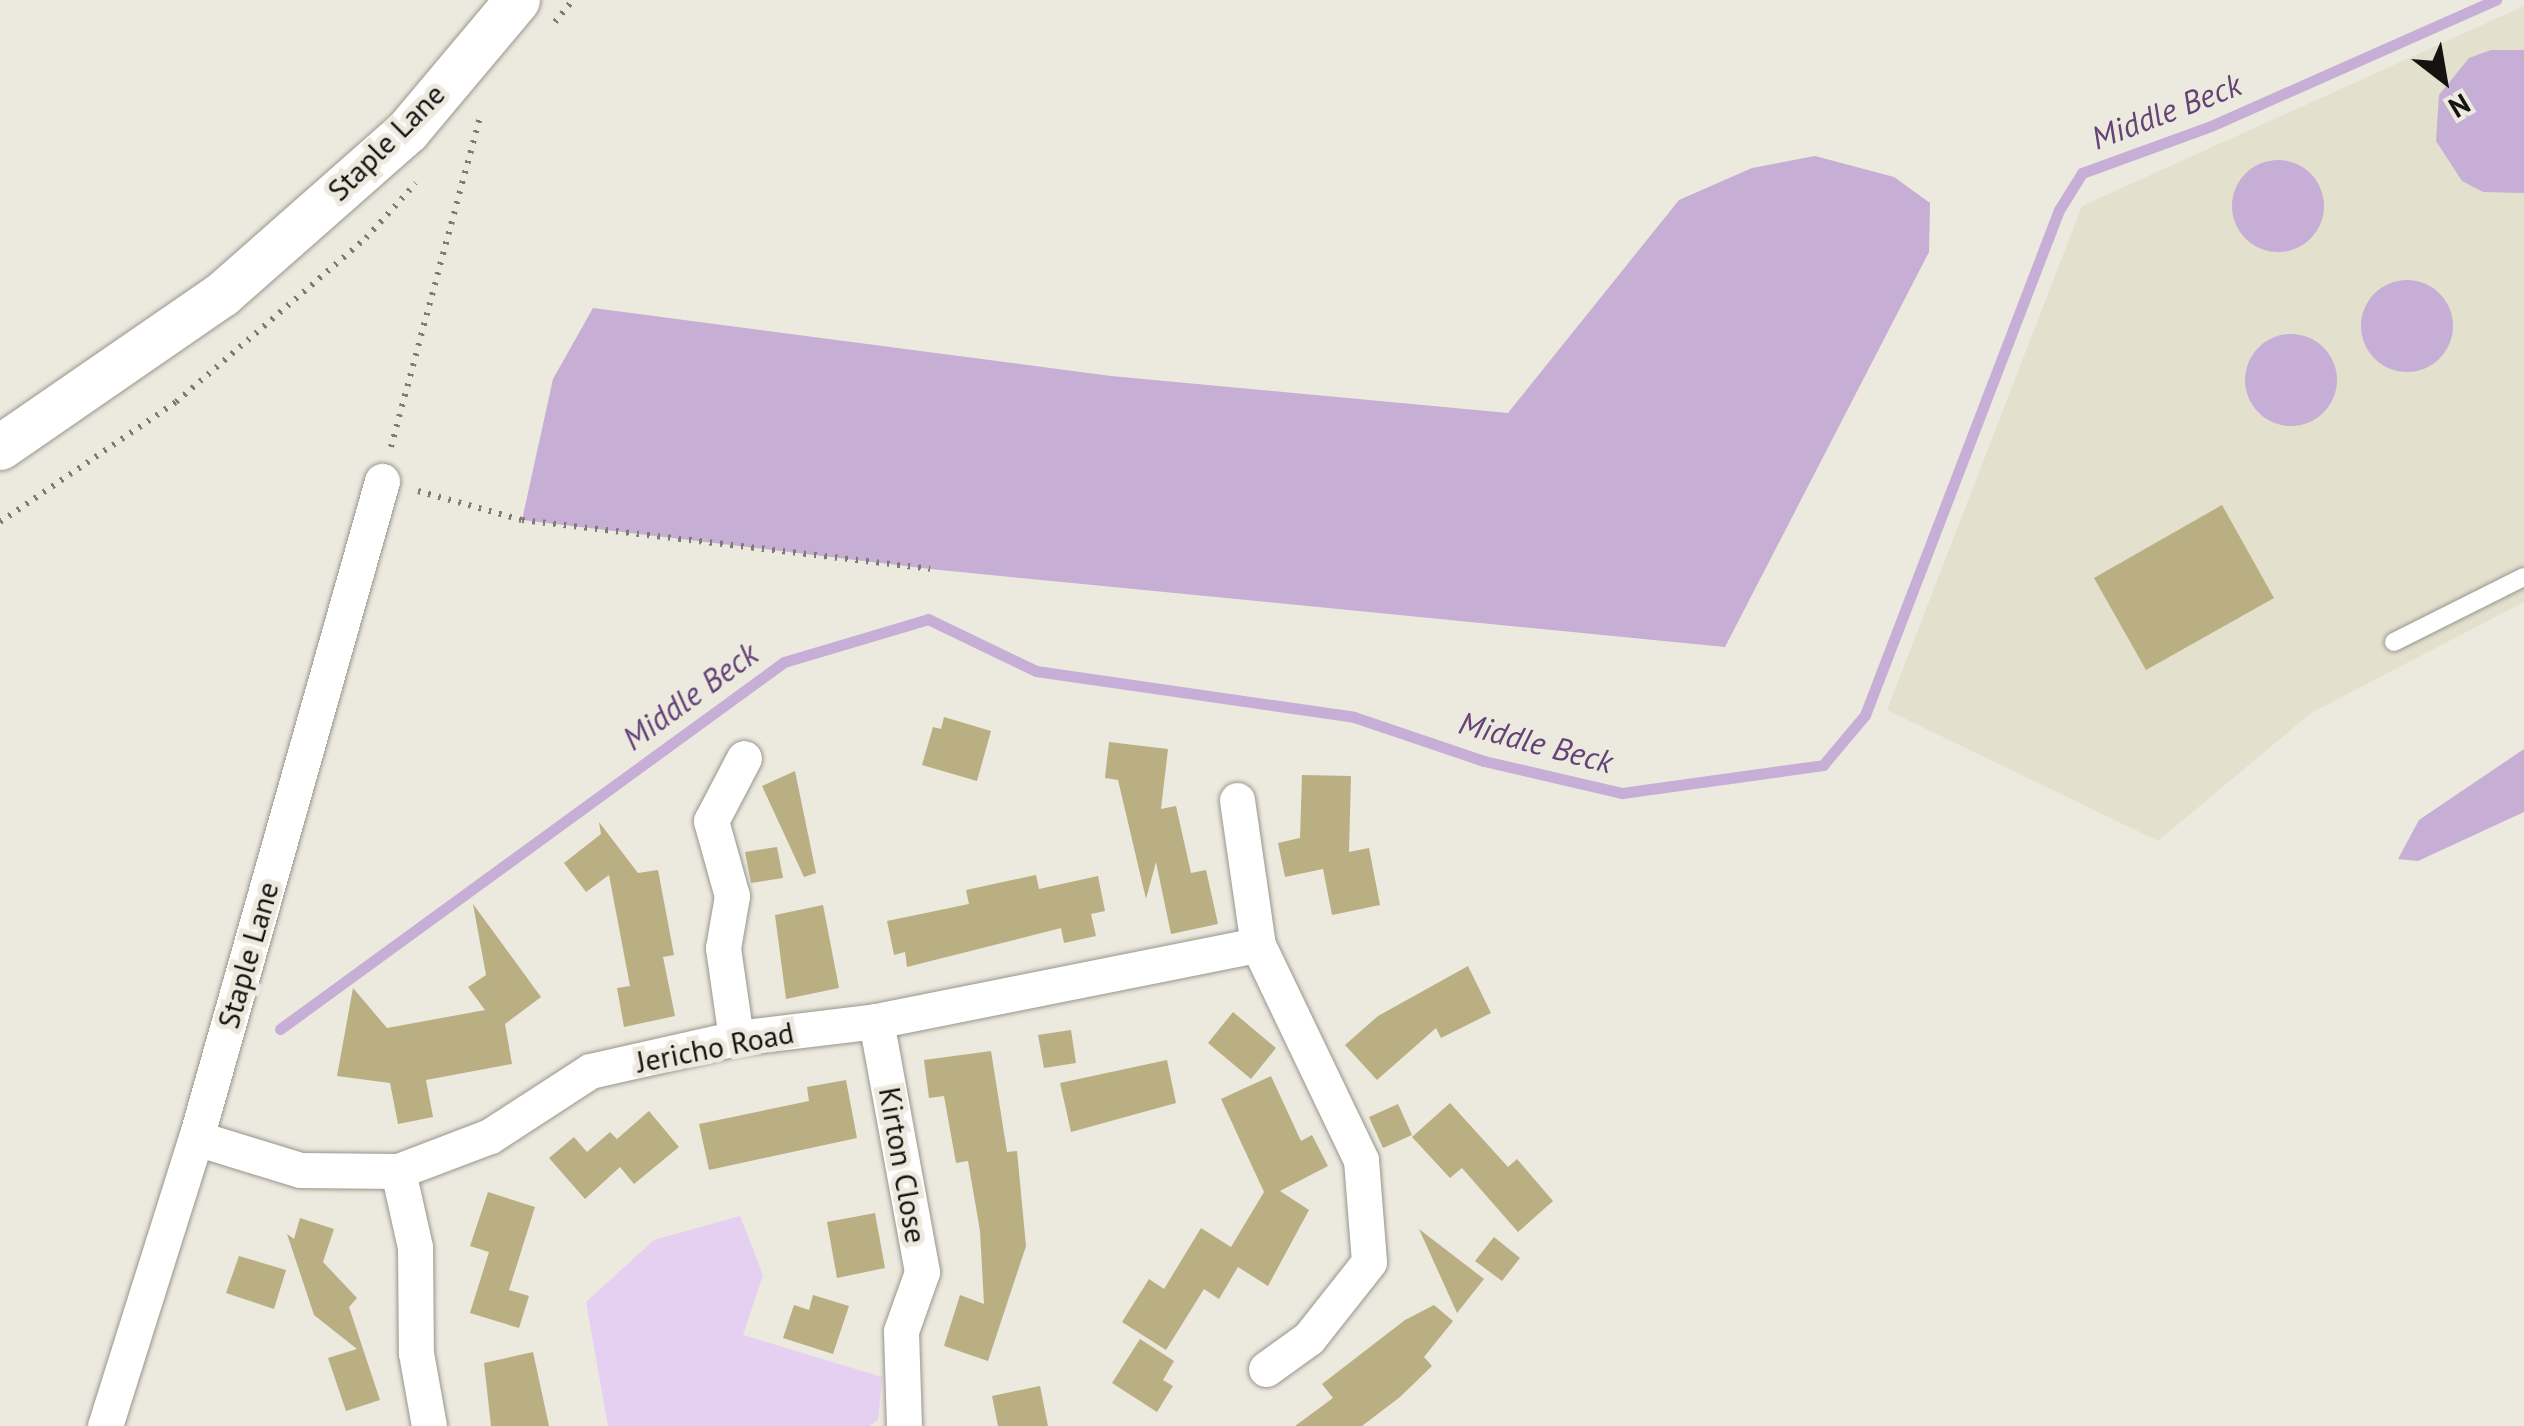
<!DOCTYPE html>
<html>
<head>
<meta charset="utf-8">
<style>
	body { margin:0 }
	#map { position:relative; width:2524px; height:1426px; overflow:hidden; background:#ece9df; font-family:"PT Sans",sans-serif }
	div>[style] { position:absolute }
	.built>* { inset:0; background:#e4e0ce }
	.green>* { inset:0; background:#e5d0f2 }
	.forest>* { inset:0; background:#c6aed5 }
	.water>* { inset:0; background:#c7aed6 }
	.round { border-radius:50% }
	.stream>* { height:11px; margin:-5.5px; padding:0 5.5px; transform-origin:5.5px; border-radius:5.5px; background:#c7aed6 }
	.building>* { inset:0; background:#baaf83 }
	.path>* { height:6px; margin-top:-3px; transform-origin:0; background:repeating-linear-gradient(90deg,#7d7b74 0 2.5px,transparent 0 10.5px) }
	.roads { filter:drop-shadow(0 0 2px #98968c) drop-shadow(0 0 2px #98968c) }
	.service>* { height:18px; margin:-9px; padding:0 9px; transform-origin:9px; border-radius:9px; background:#fff }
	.minor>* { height:35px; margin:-17.5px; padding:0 17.5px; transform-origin:17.5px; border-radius:17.5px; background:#fff }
	.tertiary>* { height:45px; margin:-22.5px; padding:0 22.5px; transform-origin:22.5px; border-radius:22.5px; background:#fff }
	span { translate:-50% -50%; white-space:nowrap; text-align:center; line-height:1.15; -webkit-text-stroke:10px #ece9df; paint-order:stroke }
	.street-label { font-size:30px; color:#141310 }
	.water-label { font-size:32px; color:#644276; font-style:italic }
	.north { position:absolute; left:2394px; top:30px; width:100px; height:100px; -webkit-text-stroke:8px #ece9df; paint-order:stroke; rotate:149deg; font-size:28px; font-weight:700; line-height:40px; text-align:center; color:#141310 }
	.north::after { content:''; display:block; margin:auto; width:35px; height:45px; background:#141310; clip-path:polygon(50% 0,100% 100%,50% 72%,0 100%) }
</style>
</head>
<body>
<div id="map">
	<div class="built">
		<div style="clip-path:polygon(2524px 6px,2524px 602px,2311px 713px,2158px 841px,1887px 710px,2082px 206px)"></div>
	</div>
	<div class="green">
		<div style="clip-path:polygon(740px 1216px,763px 1275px,743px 1335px,882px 1377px,878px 1420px,869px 1426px,608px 1426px,586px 1302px,654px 1240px)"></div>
	</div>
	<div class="forest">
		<div style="clip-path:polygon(1815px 156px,1894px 177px,1930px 203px,1929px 252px,1725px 647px,930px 569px,522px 520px,553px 379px,593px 308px,1111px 376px,1508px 413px,1679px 200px,1752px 168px)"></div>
		<div style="clip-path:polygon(2524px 749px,2524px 812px,2418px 861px,2398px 859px,2419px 820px)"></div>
	</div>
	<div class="water">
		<div style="clip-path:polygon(2491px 50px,2524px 50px,2524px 193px,2483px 192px,2462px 181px,2436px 141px,2439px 95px,2469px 58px)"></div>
		<div class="round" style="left:2232px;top:160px;width:92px;height:92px"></div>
		<div class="round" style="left:2361px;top:280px;width:92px;height:92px"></div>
		<div class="round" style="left:2245px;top:334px;width:92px;height:92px"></div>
	</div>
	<div class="stream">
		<div style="left:280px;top:1029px;width:623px;rotate:-36.06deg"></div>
		<div style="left:784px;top:662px;width:150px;rotate:-16.6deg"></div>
		<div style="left:928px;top:619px;width:120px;rotate:25.7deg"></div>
		<div style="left:1036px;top:671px;width:321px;rotate:8.2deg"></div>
		<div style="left:1354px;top:717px;width:137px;rotate:18.7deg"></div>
		<div style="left:1484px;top:761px;width:142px;rotate:13.1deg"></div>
		<div style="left:1622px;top:793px;width:203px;rotate:-7.9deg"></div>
		<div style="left:1823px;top:765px;width:65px;rotate:-50deg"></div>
		<div style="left:1865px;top:715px;width:541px;rotate:-68.99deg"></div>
		<div style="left:2059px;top:210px;width:44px;rotate:-58.1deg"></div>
		<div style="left:2082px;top:173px;width:137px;rotate:-20deg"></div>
		<div style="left:2211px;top:126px;width:312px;rotate:-23.9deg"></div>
	</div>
	<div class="building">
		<div style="clip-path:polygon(2222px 505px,2274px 598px,2146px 670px,2094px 578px)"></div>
		<div style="clip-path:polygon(944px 717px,991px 731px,977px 781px,922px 765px,933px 727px,941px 729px)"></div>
		<div style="clip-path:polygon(1109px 742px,1168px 749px,1161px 809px,1176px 806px,1191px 873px,1206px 870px,1218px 924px,1171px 934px,1156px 862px,1146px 899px,1118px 780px,1105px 778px)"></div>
		<div style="clip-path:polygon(795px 771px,816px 873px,804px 877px,762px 786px)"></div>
		<div style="clip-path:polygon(1302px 775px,1351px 776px,1349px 852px,1369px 848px,1380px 905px,1332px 915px,1323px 869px,1285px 877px,1278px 843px,1300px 838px)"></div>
		<div style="clip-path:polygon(599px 822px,638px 873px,658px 870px,674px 955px,663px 957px,675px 1016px,624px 1027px,617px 988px,630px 986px,609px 875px,586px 892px,564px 863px,601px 834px)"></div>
		<div style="clip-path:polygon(777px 847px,783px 878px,751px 883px,745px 852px)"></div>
		<div style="clip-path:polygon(1036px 875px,1039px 889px,1098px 876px,1105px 911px,1091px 914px,1096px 936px,1064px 943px,1061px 928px,907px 967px,905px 952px,894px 955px,887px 921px,969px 904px,966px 890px)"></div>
		<div style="clip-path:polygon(473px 904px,541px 997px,505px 1024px,512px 1064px,426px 1080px,433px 1117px,398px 1124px,390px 1083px,337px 1076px,353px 988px,387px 1028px,485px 1010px,468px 987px,486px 975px)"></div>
		<div style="clip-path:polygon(823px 905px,839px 988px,786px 999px,775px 915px)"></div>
		<div style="clip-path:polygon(1468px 966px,1491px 1013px,1441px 1038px,1436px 1028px,1377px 1080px,1345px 1045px,1378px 1016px)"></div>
		<div style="clip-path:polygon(1233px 1012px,1276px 1048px,1251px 1079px,1208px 1043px)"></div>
		<div style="clip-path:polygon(1071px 1030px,1076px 1063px,1044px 1068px,1038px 1035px)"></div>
		<div style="clip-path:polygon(991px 1051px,1007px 1152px,1017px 1151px,1026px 1246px,988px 1361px,944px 1346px,960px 1295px,984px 1304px,980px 1231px,968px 1161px,956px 1163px,944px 1096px,929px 1098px,924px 1060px)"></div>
		<div style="clip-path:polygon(1167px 1060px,1176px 1103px,1071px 1132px,1060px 1083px)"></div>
		<div style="clip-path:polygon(1271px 1076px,1301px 1141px,1312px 1135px,1328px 1166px,1280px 1191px,1309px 1210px,1268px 1286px,1238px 1267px,1219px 1299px,1204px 1289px,1166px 1350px,1122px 1322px,1149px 1279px,1164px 1289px,1201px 1228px,1231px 1247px,1264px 1192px,1221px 1099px)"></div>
		<div style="clip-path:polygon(846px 1080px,857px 1138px,709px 1170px,699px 1124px,809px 1101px,807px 1087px)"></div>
		<div style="clip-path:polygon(1450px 1103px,1508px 1167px,1517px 1159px,1553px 1201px,1518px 1232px,1462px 1168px,1450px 1178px,1412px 1137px)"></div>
		<div style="clip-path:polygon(1398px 1104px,1412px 1135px,1383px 1148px,1369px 1117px)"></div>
		<div style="clip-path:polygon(649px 1111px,679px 1147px,634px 1184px,620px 1167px,585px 1199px,549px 1158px,574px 1137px,587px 1152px,610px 1132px,617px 1139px)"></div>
		<div style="clip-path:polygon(488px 1192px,535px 1207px,509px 1290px,529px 1296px,519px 1328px,470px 1313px,489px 1252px,470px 1246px)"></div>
		<div style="clip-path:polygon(875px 1213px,885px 1268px,837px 1278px,827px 1222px)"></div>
		<div style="clip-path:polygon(300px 1218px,334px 1229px,323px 1262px,357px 1298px,349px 1307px,380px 1400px,346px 1411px,328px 1358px,357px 1349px,314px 1315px,287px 1234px,294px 1239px)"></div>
		<div style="clip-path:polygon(1419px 1229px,1484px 1279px,1457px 1313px)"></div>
		<div style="clip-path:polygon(1494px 1237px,1520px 1258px,1502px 1281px,1475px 1261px)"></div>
		<div style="clip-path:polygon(239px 1256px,286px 1270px,274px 1309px,226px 1293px)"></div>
		<div style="clip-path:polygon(813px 1295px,849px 1306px,833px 1354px,783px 1338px,794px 1305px,809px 1310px)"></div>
		<div style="clip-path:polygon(1434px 1305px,1453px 1321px,1424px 1357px,1432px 1366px,1400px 1397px,1362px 1426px,1295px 1426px,1333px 1398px,1322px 1384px,1405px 1320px)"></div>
		<div style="clip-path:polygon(1140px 1339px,1174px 1361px,1163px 1380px,1173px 1386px,1157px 1412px,1112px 1383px)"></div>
		<div style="clip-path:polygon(533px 1352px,549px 1426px,491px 1426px,484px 1363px)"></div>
		<div style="clip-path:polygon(1040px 1386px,1048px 1426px,998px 1426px,992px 1396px)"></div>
	</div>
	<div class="path">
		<div style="left:555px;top:22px;width:28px;rotate:-51deg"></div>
		<div style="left:391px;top:447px;width:345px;rotate:-74.9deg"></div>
		<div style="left:418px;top:491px;width:108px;rotate:15.6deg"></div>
		<div style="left:522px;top:520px;width:411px;rotate:6.8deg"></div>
		<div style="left:0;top:522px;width:213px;rotate:-34.3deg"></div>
		<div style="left:176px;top:402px;width:251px;rotate:-40.8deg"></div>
		<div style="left:366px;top:238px;width:74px;rotate:-47.7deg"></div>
	</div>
	<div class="roads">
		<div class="service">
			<div style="left:2394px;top:642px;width:145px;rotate:-26.6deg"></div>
		</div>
		<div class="minor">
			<div style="left:1237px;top:800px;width:147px;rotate:81.8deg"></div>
			<div style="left:876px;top:1021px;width:255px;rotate:79.6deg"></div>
			<div style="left:922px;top:1272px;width:63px;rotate:109.6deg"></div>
			<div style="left:901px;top:1331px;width:95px;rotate:88.2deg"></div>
			<div style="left:736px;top:1038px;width:91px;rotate:-98.2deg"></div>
			<div style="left:723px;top:948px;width:53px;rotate:-80.2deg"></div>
			<div style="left:732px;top:896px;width:78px;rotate:-105.6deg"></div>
			<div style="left:711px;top:821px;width:71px;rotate:-62.4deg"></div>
			<div style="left:196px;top:1138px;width:109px;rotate:17.1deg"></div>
			<div style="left:300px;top:1170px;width:98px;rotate:0.6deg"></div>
			<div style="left:398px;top:1171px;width:98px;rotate:-20.8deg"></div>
			<div style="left:490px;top:1136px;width:119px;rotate:-33deg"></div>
			<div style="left:590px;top:1071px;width:150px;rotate:-12.7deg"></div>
			<div style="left:736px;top:1038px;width:141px;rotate:-6.9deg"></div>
			<div style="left:876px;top:1021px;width:389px;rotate:-11.3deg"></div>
			<div style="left:1258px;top:945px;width:238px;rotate:64.4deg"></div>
			<div style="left:1361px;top:1160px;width:102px;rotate:85.5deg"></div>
			<div style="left:1369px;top:1262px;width:97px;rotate:128.3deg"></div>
			<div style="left:1309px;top:1338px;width:53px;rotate:144.2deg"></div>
			<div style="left:398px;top:1171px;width:78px;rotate:77.4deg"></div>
			<div style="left:415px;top:1247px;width:106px;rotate:89.5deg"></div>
			<div style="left:416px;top:1353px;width:74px;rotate:79.9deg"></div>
			<div style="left:105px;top:1426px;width:302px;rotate:-72.5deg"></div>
			<div style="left:196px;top:1138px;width:683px;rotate:-74.19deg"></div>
		</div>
		<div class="tertiary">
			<div style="left:0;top:447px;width:270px;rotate:-34.6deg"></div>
			<div style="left:222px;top:294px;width:247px;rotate:-41.4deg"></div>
			<div style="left:407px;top:131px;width:171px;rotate:-50deg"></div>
		</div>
	</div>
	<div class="street-label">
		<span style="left:386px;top:142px;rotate:-45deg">Staple Lane</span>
		<span style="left:248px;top:955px;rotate:-74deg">Staple Lane</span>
		<span style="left:715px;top:1047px;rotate:-11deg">Jericho Road</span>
		<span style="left:903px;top:1165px;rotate:80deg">Kirton Close</span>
	</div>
	<div class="water-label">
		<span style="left:2166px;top:111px;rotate:-21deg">Middle Beck</span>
		<span style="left:690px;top:696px;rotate:-36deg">Middle Beck</span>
		<span style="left:1536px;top:742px;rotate:15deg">Middle Beck</span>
	</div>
	<div class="north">N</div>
</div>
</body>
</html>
